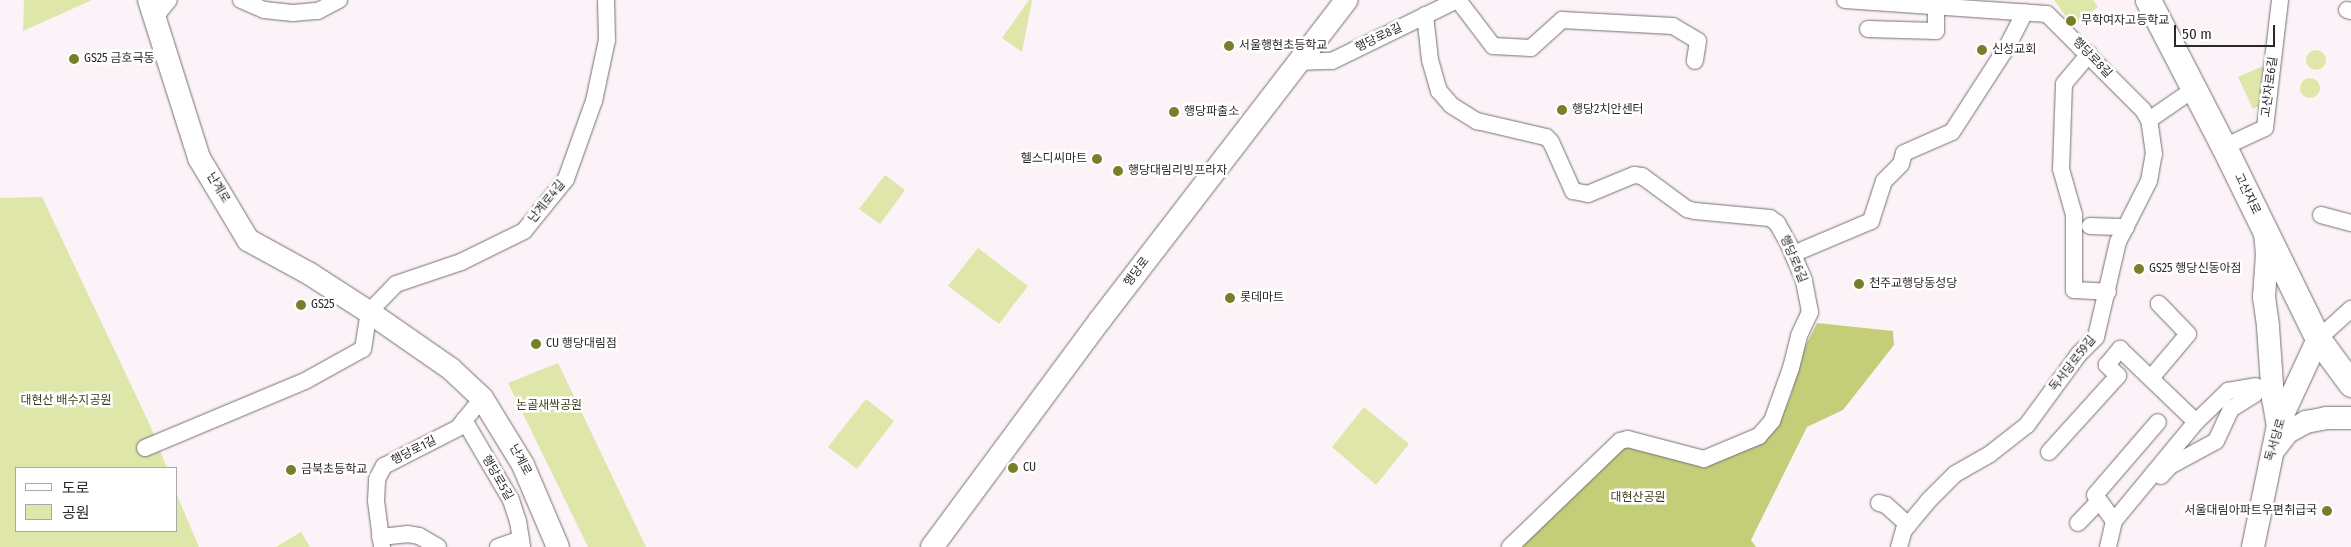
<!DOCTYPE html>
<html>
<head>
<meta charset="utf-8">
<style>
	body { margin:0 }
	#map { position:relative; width:2351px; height:547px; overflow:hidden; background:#fbf3f8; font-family:"Fira Sans Condensed","Noto Sans KR",sans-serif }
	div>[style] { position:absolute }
	.green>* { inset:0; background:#dee6a9 }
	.round { border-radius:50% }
	.forest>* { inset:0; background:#c4ce79 }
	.roads { filter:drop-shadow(0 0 1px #766f73) drop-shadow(0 0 1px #766f73) }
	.minor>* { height:16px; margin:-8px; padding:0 8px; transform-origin:8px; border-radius:8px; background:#fff }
	.secondary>* { height:22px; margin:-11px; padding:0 11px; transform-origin:11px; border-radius:11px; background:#fff }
	.primary>* { height:25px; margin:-12.5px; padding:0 12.5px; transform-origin:12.5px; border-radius:12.5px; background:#fff }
	.dots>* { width:14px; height:14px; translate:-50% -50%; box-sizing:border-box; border:2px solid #fff; border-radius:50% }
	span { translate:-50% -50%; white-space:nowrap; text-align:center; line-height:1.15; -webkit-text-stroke:5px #fff; paint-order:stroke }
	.poi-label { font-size:12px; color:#2b282a }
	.left { translate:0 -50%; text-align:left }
	.right { translate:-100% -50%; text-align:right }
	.street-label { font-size:12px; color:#2b282a }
	.park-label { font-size:12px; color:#3b3f1b }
	.legend { position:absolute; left:15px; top:467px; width:162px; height:65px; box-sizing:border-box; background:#fff; border:1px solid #aaa9aa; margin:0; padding:6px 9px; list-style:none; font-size:15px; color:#2b282a }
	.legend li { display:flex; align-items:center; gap:10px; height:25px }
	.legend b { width:25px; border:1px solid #aaa9aa }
	.scale { position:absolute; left:2174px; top:25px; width:101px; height:22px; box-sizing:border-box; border:2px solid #2b282a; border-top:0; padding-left:6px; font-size:15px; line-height:18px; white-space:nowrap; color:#2b282a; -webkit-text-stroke:4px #fff; paint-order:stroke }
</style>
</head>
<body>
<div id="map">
	<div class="green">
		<div style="clip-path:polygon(24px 0,92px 0,23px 31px)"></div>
		<div style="clip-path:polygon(1029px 0,1032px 0,1022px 52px,1002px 38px)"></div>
		<div style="clip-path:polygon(2054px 0,2093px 0,2098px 7px,2073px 26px)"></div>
		<div class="round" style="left:2306px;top:50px;width:20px;height:20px"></div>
		<div style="clip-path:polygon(2263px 66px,2260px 106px,2253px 109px,2238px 77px)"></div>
		<div class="round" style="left:2300px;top:78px;width:20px;height:20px"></div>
		<div style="clip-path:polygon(885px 175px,905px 190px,880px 224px,859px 209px)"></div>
		<div style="clip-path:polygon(42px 197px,149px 423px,167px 468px,16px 468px,16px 531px,176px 531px,176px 493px,199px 547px,0 547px,0 198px)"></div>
		<div style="clip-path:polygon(978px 248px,1028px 286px,999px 324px,948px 286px)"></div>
		<div style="clip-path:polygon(558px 363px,646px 547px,588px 547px,508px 383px)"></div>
		<div style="clip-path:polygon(866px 399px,894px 421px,857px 469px,828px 447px)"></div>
		<div style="clip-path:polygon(1364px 407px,1409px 444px,1376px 485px,1332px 447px)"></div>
		<div style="clip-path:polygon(301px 532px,310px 547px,276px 547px)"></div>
	</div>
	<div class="forest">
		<div style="clip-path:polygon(1817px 323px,1893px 331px,1894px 345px,1843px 410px,1807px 427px,1751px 540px,1756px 547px,1520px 547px,1622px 447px,1629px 445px,1701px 464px,1778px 425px,1791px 395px,1804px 349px)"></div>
	</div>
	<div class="roads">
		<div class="minor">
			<div style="left:241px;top:0;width:25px;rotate:23deg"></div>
			<div style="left:264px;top:10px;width:29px;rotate:6deg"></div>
			<div style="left:293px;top:13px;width:25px;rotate:-5deg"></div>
			<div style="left:318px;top:11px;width:24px;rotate:-28deg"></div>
			<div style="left:1458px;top:0;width:58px;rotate:52.7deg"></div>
			<div style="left:1493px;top:46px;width:38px;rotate:3deg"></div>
			<div style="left:1531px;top:48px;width:42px;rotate:-42.1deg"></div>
			<div style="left:1562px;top:20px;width:111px;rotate:3.1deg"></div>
			<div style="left:1673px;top:26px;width:29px;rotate:31deg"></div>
			<div style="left:1698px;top:41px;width:20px;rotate:99deg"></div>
			<div style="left:1845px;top:0;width:202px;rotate:4deg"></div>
			<div style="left:2047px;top:14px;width:136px;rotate:45deg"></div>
			<div style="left:2143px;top:110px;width:12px;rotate:59deg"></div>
			<div style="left:2347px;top:10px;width:4px;rotate:14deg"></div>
			<div style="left:1425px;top:15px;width:45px;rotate:83.7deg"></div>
			<div style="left:1430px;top:60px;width:32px;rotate:74deg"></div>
			<div style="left:1439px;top:91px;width:18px;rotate:49deg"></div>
			<div style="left:1451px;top:105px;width:31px;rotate:32deg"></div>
			<div style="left:1477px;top:121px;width:71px;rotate:13.1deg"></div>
			<div style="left:1546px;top:137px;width:7px;rotate:45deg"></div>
			<div style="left:1551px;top:142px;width:54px;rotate:65.8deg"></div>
			<div style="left:1573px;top:191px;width:15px;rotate:11deg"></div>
			<div style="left:1588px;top:194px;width:50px;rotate:-22.4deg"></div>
			<div style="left:1634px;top:175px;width:8px;rotate:7deg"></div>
			<div style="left:1642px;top:176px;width:56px;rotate:36.3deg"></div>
			<div style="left:1687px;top:209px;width:8px;rotate:14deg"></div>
			<div style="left:1695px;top:211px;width:75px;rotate:5.3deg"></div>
			<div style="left:1770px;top:218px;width:9px;rotate:36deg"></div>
			<div style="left:1777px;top:223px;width:25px;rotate:61deg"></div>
			<div style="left:1789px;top:245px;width:39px;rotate:67deg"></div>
			<div style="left:1804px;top:281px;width:32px;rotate:79deg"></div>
			<div style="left:1810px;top:312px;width:26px;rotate:115deg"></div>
			<div style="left:1799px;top:336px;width:33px;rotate:104deg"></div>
			<div style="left:1791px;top:368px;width:56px;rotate:109.7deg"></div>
			<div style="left:1772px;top:421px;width:20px;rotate:131deg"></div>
			<div style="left:1759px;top:436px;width:60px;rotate:157.3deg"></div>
			<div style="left:1704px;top:459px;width:79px;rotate:-165.3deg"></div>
			<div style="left:1628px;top:439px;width:8px;rotate:166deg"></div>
			<div style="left:1620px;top:441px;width:153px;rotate:136.1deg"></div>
			<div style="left:155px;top:17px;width:22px;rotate:-51deg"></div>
			<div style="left:1868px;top:29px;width:68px;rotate:1.7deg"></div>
			<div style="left:1936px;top:31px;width:24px;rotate:-90deg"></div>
			<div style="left:2089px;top:54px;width:39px;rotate:130deg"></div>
			<div style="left:2064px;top:84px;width:85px;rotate:92deg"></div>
			<div style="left:2061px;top:169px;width:48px;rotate:74.2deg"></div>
			<div style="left:2074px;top:215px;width:75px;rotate:90deg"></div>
			<div style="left:2074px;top:290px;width:34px;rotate:3deg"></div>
			<div style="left:1297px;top:62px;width:35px;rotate:-2deg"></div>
			<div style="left:1332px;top:61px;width:139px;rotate:-26deg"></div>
			<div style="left:2224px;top:147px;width:45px;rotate:-24.9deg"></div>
			<div style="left:2265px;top:128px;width:129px;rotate:-83.3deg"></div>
			<div style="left:2321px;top:215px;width:31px;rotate:15deg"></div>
			<div style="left:2090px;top:226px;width:36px;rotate:2deg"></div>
			<div style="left:1793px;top:254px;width:85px;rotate:-22.9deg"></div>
			<div style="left:1871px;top:221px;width:42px;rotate:-72deg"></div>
			<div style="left:1884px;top:181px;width:24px;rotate:-45deg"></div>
			<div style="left:1901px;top:164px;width:11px;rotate:-75deg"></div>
			<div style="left:1904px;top:153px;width:52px;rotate:-23.6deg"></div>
			<div style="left:1952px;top:132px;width:101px;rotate:-57.1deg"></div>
			<div style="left:2007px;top:47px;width:39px;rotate:-63deg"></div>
			<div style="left:2318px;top:339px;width:45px;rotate:-42.3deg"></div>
			<div style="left:2151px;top:378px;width:57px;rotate:-49.9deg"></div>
			<div style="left:2188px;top:334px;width:42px;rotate:-134deg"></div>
			<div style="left:464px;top:420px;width:93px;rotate:59.6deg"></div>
			<div style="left:511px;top:500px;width:22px;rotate:72deg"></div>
			<div style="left:518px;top:521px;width:26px;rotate:81deg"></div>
			<div style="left:145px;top:448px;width:173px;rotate:-22.7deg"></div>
			<div style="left:305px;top:381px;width:66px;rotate:-28.9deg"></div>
			<div style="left:363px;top:349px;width:37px;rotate:-81deg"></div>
			<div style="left:369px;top:312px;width:39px;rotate:-46deg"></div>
			<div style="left:396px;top:284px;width:69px;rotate:-18.7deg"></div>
			<div style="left:461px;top:262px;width:70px;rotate:-26.2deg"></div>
			<div style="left:524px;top:231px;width:67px;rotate:-51.1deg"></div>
			<div style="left:566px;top:179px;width:83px;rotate:-70.3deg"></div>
			<div style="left:594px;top:101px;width:62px;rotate:-78deg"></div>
			<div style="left:607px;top:40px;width:40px;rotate:-91.4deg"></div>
			<div style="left:2049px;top:452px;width:103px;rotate:-47.8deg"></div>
			<div style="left:2118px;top:376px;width:16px;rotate:-135deg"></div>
			<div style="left:2107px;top:365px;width:21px;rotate:-51deg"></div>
			<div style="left:2120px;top:349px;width:105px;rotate:43.8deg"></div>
			<div style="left:2161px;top:476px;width:13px;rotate:-48deg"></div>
			<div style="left:2170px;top:466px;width:52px;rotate:-28.5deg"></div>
			<div style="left:2216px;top:441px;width:35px;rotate:-65deg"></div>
			<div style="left:2231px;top:409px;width:28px;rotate:-32deg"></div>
			<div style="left:1879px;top:503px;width:7px;rotate:16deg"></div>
			<div style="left:1886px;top:505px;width:30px;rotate:42deg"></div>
			<div style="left:2114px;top:521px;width:32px;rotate:-126deg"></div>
			<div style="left:2095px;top:495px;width:96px;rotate:-49.2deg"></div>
			<div style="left:2078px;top:523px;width:30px;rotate:-46deg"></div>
			<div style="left:380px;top:537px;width:27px;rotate:-6deg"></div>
			<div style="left:407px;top:534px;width:12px;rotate:9deg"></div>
			<div style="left:419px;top:536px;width:22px;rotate:30deg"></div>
			<div style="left:382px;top:547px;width:46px;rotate:-97.4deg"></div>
			<div style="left:376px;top:501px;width:22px;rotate:-87deg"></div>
			<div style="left:377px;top:479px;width:15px;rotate:-62deg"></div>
			<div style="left:384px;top:466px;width:83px;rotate:-27.2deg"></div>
			<div style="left:458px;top:428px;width:38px;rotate:-51deg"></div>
			<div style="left:498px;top:547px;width:24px;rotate:-19deg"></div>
			<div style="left:1899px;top:547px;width:18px;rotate:-74deg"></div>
			<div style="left:1904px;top:530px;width:38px;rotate:-50deg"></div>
			<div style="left:1928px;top:501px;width:38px;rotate:-45deg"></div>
			<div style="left:1955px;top:474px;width:40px;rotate:-29.7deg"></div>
			<div style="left:1990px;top:454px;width:47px;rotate:-38.1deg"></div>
			<div style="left:2027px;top:425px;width:88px;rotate:-53.8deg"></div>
			<div style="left:2079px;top:354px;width:24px;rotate:-45deg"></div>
			<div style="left:2096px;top:337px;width:98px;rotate:-77deg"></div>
			<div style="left:2118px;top:242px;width:68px;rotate:-63.1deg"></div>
			<div style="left:2149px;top:181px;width:27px;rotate:-80deg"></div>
			<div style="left:2154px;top:154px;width:34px;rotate:-98deg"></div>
			<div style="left:2149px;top:120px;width:55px;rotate:-34.6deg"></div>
			<div style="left:2108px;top:547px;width:27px;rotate:-77deg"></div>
			<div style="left:2114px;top:521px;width:129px;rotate:-50.4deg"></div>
			<div style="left:2196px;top:422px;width:45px;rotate:-44.1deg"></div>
			<div style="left:2228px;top:391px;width:28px;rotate:-10deg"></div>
		</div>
		<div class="secondary">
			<div style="left:149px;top:0;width:166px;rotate:72.4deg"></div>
			<div style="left:199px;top:158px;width:96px;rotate:59.1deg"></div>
			<div style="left:248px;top:240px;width:71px;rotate:28.7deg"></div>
			<div style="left:310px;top:274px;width:70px;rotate:32.8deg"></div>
			<div style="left:369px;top:312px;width:100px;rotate:34.8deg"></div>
			<div style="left:451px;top:369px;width:42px;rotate:43.1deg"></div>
			<div style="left:482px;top:398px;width:79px;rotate:58.5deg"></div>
			<div style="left:523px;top:465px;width:89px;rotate:66.9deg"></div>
			<div style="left:2265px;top:232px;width:22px;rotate:85deg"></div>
			<div style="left:2267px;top:254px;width:43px;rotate:94deg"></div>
			<div style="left:2264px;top:297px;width:30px;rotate:82deg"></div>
			<div style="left:2268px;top:327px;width:71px;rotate:86deg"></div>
			<div style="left:2273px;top:398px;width:27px;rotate:80deg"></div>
			<div style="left:2273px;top:451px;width:24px;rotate:-52deg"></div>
			<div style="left:2288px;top:432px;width:21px;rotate:-29deg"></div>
			<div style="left:2306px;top:422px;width:20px;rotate:-11deg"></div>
			<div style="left:2326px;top:418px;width:25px"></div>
			<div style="left:932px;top:547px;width:282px;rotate:-53.5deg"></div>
			<div style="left:1100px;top:320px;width:404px;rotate:-52.4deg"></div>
			<div style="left:2253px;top:547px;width:125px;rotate:-78.4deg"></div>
			<div style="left:2278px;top:425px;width:95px;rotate:-65.1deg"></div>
		</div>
		<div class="primary">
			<div style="left:2148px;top:0;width:165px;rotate:62.7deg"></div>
			<div style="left:2224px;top:147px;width:214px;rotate:63.9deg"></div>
			<div style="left:2318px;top:339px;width:56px;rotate:53.7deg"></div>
		</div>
	</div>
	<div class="dots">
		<div style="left:2071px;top:21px;background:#777f2a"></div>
		<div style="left:1229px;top:46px;background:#777f2a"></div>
		<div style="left:1982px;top:50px;background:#777f2a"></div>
		<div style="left:74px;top:59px;background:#777f2a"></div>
		<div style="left:1562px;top:110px;background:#777f2a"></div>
		<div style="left:1174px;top:112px;background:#777f2a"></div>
		<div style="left:1097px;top:159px;background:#777f2a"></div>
		<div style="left:1118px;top:171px;background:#777f2a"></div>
		<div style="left:2139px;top:269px;background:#777f2a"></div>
		<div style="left:1859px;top:284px;background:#777f2a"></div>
		<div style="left:1230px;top:298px;background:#777f2a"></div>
		<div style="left:301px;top:305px;background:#777f2a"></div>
		<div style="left:536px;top:344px;background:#777f2a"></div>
		<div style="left:1013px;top:468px;background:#777f2a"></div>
		<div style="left:291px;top:470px;background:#777f2a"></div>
		<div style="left:2327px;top:511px;background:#777f2a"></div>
	</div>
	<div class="poi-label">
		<span class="left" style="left:2081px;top:21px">무학여자고등학교</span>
		<span class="left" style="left:1239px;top:46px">서울행현초등학교</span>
		<span class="left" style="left:1992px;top:50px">신성교회</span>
		<span class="left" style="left:84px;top:59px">GS25 금호극동</span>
		<span class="left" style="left:1572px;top:110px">행당2치안센터</span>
		<span class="left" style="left:1184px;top:112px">행당파출소</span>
		<span class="right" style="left:1087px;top:159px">헬스디씨마트</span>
		<span class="left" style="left:1128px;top:171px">행당대림리빙프라자</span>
		<span class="left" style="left:2149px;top:269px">GS25 행당신동아점</span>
		<span class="left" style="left:1869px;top:284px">천주교행당동성당</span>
		<span class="left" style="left:1240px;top:298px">롯데마트</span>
		<span class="left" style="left:311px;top:305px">GS25</span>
		<span class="left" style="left:546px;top:344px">CU 행당대림점</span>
		<span class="left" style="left:1023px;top:468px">CU</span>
		<span class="left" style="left:301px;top:470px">금북초등학교</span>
		<span class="right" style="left:2317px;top:511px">서울대림아파트우편취급국</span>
	</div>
	<div class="street-label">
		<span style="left:1379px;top:38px;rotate:-26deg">행당로8길</span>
		<span style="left:2092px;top:58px;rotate:46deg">행당로8길</span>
		<span style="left:2270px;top:87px;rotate:-83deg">고산자로6길</span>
		<span style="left:218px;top:188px;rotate:59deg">난계로</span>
		<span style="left:2247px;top:194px;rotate:64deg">고산자로</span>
		<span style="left:547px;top:202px;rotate:-51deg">난계로4길</span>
		<span style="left:1793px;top:259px;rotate:67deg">행당로6길</span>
		<span style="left:1137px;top:272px;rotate:-53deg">행당로</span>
		<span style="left:2073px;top:364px;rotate:-52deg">독서당로59길</span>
		<span style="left:2276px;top:440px;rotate:-74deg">독서당로</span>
		<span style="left:414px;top:451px;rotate:-27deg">행당로1길</span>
		<span style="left:520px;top:460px;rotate:62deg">난계로</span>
		<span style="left:497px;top:478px;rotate:60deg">행당로5길</span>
	</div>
	<div class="park-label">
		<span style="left:66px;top:401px">대현산 배수지공원</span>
		<span style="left:549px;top:406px">논골새싹공원</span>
		<span style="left:1638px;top:498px">대현산공원</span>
	</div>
	<ul class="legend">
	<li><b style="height:6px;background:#fff"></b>도로</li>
	<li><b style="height:14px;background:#dee6a9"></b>공원</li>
	</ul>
	<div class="scale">50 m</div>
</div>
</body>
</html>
